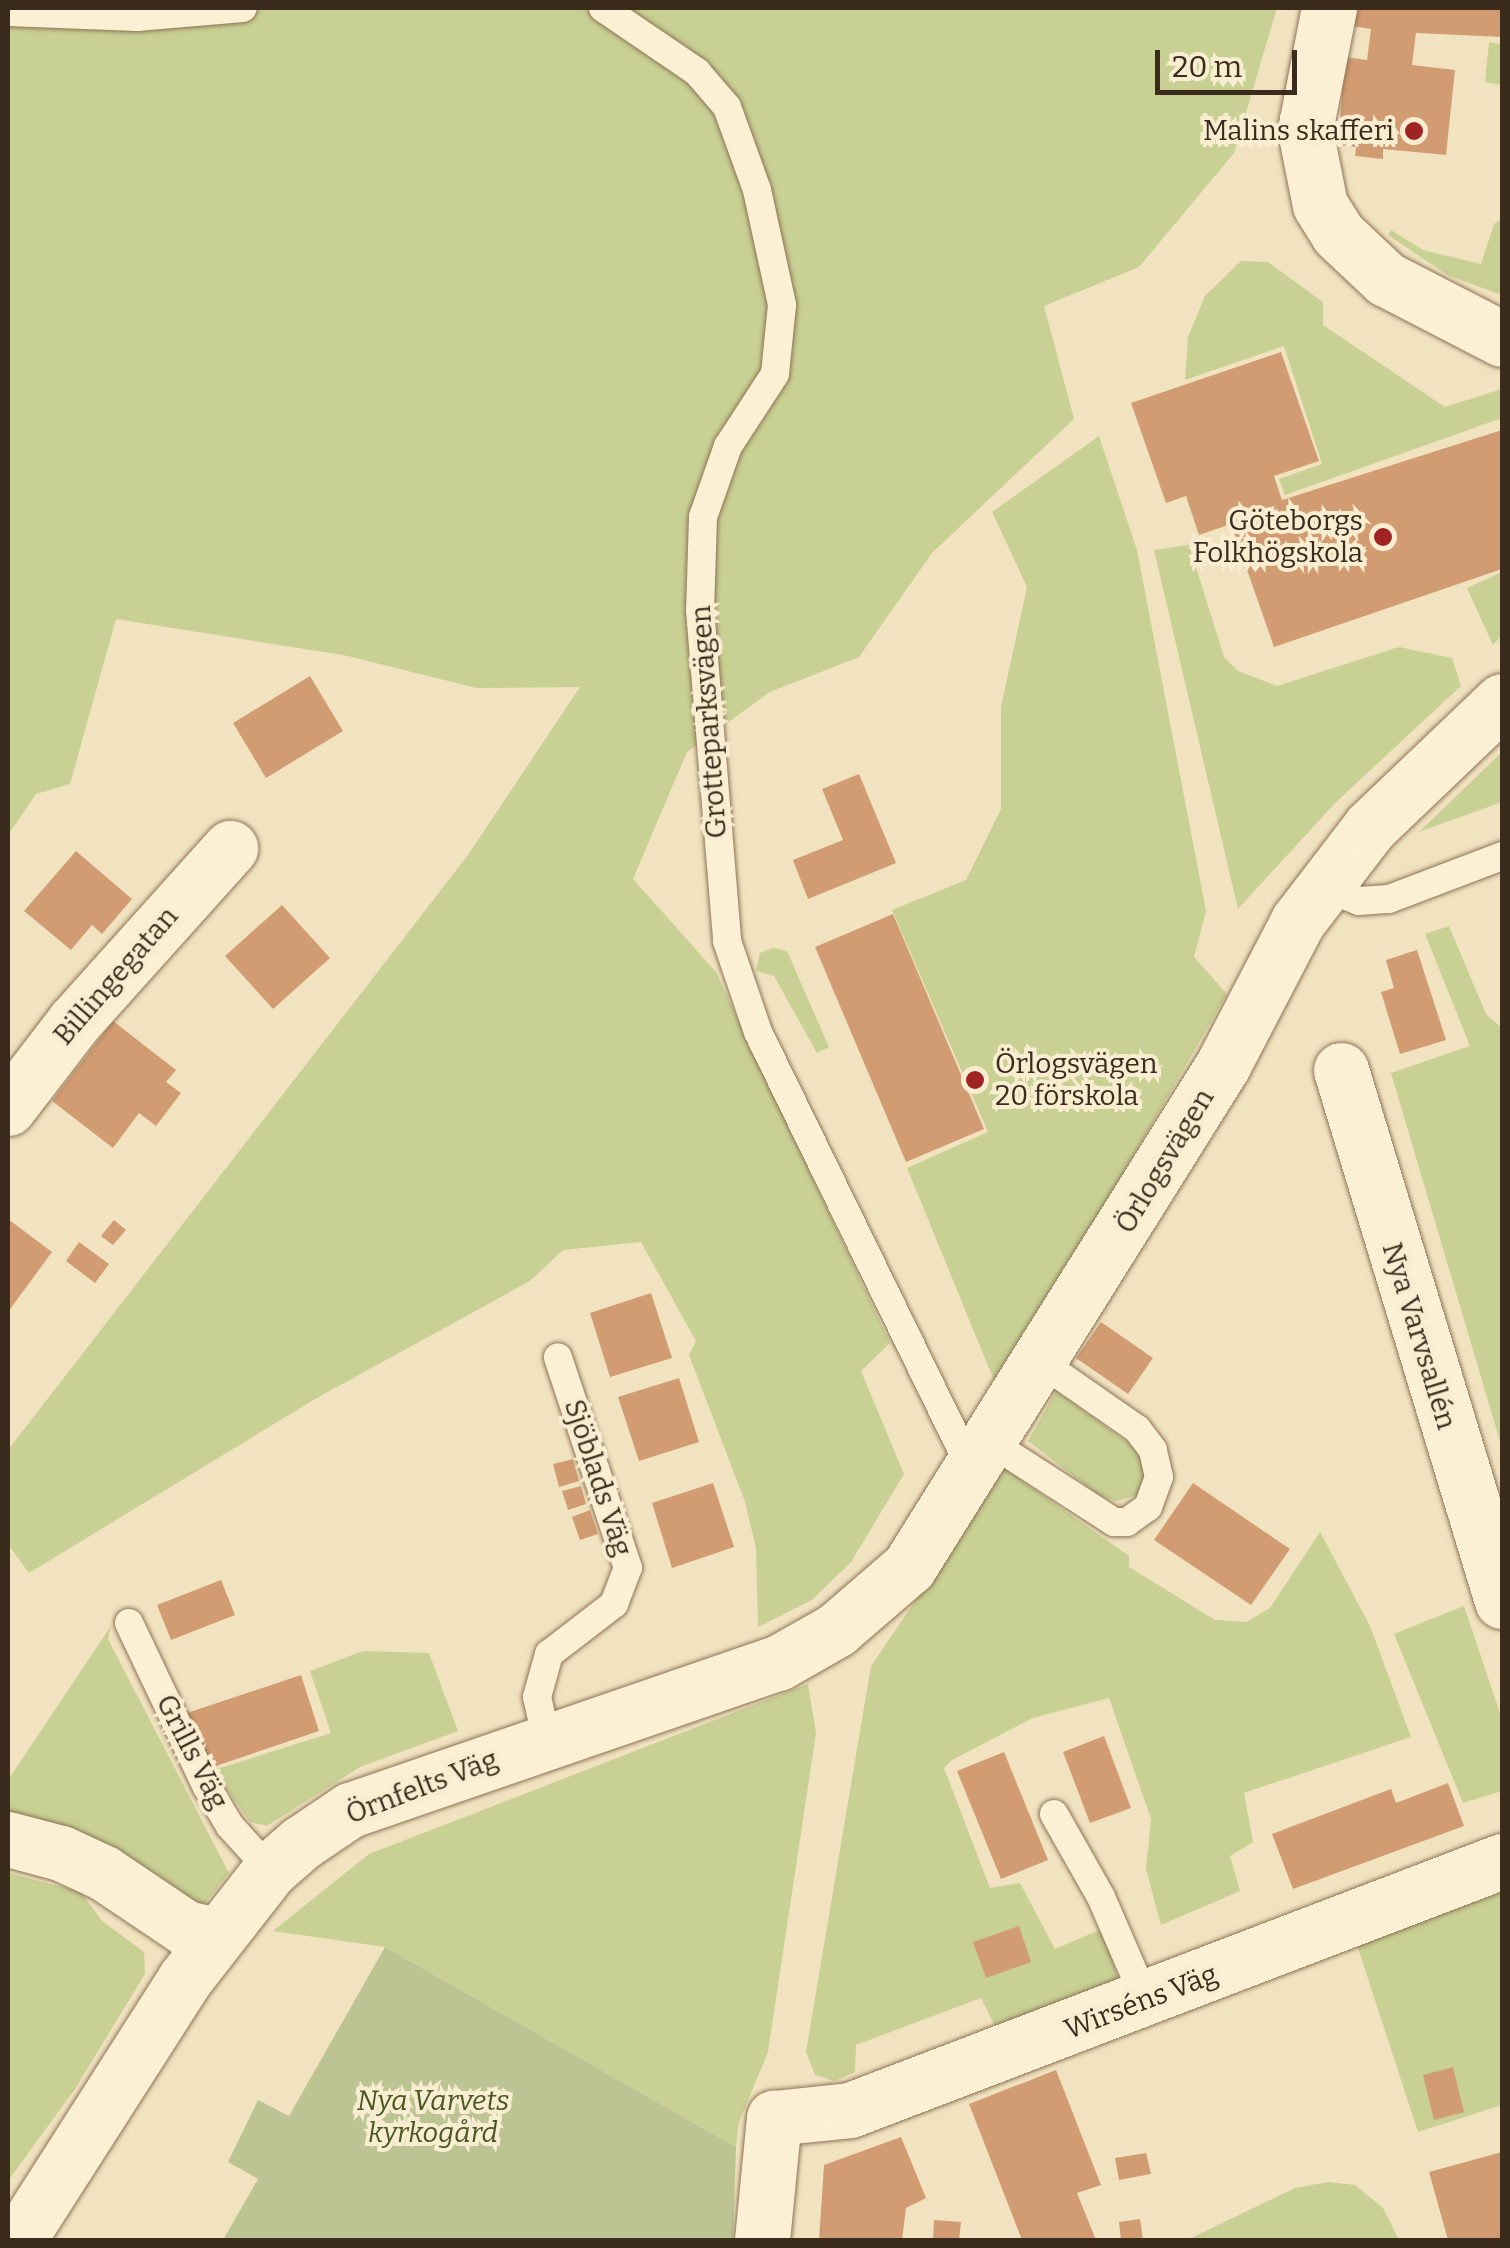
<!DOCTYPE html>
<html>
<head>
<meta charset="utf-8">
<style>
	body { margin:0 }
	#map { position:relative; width:1510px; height:2248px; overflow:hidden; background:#f1e3c0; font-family:Bitter,serif }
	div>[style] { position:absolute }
	.green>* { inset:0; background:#c8d093 }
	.cemetery>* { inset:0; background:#bdc493 }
	.building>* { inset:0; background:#d29c73 }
	.roads { filter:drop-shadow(0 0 2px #8c7456) drop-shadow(0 0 2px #8c7456) }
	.lane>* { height:28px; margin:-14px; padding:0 14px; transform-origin:14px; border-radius:14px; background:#fbf0d4 }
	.street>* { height:55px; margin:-27.5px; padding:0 27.5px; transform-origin:27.5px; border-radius:27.5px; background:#fbf0d4 }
	.dots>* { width:28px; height:28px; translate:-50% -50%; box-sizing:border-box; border:5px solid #f8edd0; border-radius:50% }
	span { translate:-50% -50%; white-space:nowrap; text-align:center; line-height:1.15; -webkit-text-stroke:8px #f8edd0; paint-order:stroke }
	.poi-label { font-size:28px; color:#3a2b1c }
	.right { translate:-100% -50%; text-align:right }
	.left { translate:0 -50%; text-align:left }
	.street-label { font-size:28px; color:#3a2b1c }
	.park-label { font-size:28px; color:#495821; font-style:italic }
	.frame { position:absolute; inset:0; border:10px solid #3a2b1c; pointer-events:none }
	.scale { position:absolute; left:1155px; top:50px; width:142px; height:45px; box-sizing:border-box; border:5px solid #3a2b1c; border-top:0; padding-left:12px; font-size:30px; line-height:35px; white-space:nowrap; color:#3a2b1c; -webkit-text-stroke:8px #f8edd0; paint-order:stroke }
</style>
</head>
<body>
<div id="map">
	<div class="green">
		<div style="clip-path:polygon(8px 8px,1277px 8px,1234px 153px,1139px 267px,1044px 306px,1074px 419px,932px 553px,859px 657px,770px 692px,687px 752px,633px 879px,716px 972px,890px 1343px,861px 1371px,904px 1474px,851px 1562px,812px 1600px,758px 1627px,756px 1548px,745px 1502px,689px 1355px,696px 1341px,641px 1242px,563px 1250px,530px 1281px,315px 1399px,29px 1573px,8px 1544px,8px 1450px,468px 855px,580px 687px,477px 688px,343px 655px,116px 619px,70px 784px,36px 794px,8px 835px)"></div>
		<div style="clip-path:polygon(1489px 42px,1502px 44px,1502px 85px,1485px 82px)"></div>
		<div style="clip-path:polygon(1502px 219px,1502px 295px,1449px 276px,1388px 235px,1391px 230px,1423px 250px,1481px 264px,1494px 224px)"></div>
		<div style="clip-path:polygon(1241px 261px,1268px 262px,1323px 302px,1323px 325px,1445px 407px,1502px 389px,1502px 418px,1285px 495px,1279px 479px,1322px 464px,1284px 346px,1185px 380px,1188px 337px,1205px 296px)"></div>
		<div style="clip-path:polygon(1099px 436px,1137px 550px,1206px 911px,1194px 957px,1227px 994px,998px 1390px,907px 1168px,988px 1132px,892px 910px,966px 880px,1001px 809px,1001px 707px,1027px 587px,992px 512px)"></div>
		<div style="clip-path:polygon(1189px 545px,1224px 657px,1238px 671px,1277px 686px,1399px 647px,1452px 658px,1461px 686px,1335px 803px,1238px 909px,1154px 550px)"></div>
		<div style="clip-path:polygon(1502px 572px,1502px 635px,1493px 645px,1467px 588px)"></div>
		<div style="clip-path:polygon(1502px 752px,1502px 802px,1419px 832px)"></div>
		<div style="clip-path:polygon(1449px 926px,1486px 1014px,1502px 1028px,1502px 1448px,1391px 1073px,1470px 1046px,1425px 934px)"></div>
		<div style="clip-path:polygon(773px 948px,787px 951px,829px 1047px,817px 1053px,774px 976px,756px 971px,760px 953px)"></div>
		<div style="clip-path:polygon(1056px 1391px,1145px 1455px,1145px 1483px,1137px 1495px,1117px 1501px,1100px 1496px,1028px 1441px)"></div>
		<div style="clip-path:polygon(997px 1463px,1129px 1556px,1129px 1567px,1215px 1620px,1246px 1622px,1270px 1608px,1320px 1532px,1370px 1626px,1411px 1737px,1244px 1793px,1253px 1842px,1230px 1856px,1240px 1891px,1161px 1925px,1146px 1869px,1151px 1819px,1109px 1698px,1033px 1718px,952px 1760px,944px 1768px,990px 1888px,1020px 1883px,1055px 1949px,1102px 1929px,1121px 1988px,997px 2030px,981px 1998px,856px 2045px,855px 2072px,835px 2081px,815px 2075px,806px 2052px,871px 1666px,947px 1554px)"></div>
		<div style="clip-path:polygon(1464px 1606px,1502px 1719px,1502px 1791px,1463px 1803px,1394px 1634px)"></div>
		<div style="clip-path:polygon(111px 1626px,108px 1639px,229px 1873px,201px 1908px,8px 1816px,8px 1780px)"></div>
		<div style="clip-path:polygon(363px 1651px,429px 1653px,458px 1731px,360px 1767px,267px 1826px,250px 1822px,214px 1770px,331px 1733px,310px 1671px)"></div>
		<div style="clip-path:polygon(808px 1684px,816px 1733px,768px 2052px,739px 2122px,736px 2147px,385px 1947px,273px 1931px,369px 1854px)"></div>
		<div style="clip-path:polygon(8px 1873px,81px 1892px,101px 1920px,144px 1952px,145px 1974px,75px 2089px,8px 2181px)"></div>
		<div style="clip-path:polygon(1502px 1892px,1502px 2105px,1418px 2132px,1357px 1945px)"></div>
		<div style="clip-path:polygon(1328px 2182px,1355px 2185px,1383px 2208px,1399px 2240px,1187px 2240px,1295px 2188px)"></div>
	</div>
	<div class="cemetery">
		<div style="clip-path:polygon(385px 1947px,736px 2147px,733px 2240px,223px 2240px,258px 2179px,228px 2162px,258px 2100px,289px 2116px)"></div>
	</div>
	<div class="building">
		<div style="clip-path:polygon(1359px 8px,1502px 8px,1502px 37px,1416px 33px,1412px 65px,1455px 70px,1446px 155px,1383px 149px,1383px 159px,1355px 156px,1356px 147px,1338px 145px,1345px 57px,1367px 60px,1371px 29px,1352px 26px)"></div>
		<div style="clip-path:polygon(1281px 352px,1319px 461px,1274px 476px,1282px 500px,1502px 430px,1502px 569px,1274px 647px,1231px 524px,1199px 535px,1186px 496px,1166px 503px,1131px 403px)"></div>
		<div style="clip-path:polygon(310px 676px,343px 731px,266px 778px,233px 723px)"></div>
		<div style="clip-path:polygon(859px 774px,896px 863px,808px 899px,793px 860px,843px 840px,822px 789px)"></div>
		<div style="clip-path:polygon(76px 851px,132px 899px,102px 934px,92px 925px,71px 950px,24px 911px)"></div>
		<div style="clip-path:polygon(282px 905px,330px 958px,273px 1009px,225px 956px)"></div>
		<div style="clip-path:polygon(893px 914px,984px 1129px,906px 1162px,815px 947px)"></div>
		<div style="clip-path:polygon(1417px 950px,1446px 1040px,1400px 1054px,1381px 992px,1394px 988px,1386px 960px)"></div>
		<div style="clip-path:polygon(113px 1021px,176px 1070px,166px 1082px,181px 1093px,156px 1126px,139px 1113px,113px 1148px,52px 1101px)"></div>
		<div style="clip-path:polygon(8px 1219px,52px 1252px,8px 1312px)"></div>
		<div style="clip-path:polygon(114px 1220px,126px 1230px,113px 1245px,101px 1236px)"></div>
		<div style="clip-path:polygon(79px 1242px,109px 1264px,95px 1283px,66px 1261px)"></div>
		<div style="clip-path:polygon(651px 1293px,672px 1358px,610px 1377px,590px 1313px)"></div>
		<div style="clip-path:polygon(1101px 1322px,1153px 1358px,1128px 1394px,1076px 1358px)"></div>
		<div style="clip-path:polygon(679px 1378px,699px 1442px,639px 1461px,618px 1397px)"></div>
		<div style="clip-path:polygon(573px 1459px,579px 1481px,559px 1487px,553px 1464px)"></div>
		<div style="clip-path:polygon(713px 1483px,734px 1547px,672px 1568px,652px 1503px)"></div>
		<div style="clip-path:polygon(1193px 1483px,1290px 1549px,1251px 1605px,1154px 1540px)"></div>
		<div style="clip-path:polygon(581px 1486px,586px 1504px,568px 1510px,562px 1491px)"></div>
		<div style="clip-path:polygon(590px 1510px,598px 1534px,580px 1540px,572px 1517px)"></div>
		<div style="clip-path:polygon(221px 1580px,235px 1615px,171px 1640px,157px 1605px)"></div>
		<div style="clip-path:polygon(301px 1675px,319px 1731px,207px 1769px,187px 1713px)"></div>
		<div style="clip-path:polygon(1104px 1736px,1131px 1808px,1090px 1823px,1063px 1752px)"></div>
		<div style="clip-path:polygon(1004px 1752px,1048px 1860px,1001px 1879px,957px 1771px)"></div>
		<div style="clip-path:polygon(1448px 1783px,1464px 1826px,1293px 1889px,1272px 1834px,1391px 1789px,1396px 1803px)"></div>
		<div style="clip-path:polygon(1019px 1926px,1031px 1962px,986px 1978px,973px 1942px)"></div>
		<div style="clip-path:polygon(1453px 2067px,1464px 2112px,1434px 2120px,1423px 2075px)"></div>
		<div style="clip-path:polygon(1056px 2070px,1101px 2185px,1077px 2193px,1096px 2240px,1022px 2240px,969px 2104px)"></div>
		<div style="clip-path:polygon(901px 2137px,926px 2198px,906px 2208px,902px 2240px,819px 2240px,824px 2165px)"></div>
		<div style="clip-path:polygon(1502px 2152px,1502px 2240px,1448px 2240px,1429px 2172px)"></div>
		<div style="clip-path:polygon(1146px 2153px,1151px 2174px,1119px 2180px,1115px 2158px)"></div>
		<div style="clip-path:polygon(1140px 2219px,1143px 2240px,1121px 2240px,1119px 2222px)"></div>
		<div style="clip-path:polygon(934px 2220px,961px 2222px,959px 2240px,933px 2240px)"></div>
	</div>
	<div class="roads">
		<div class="lane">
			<div style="left:603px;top:8px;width:114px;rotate:34.2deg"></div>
			<div style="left:697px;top:72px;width:46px;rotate:49.4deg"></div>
			<div style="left:727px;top:107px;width:88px;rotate:70.1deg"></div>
			<div style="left:757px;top:190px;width:118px;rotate:77.7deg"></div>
			<div style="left:782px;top:305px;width:69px;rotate:95.8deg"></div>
			<div style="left:775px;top:374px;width:86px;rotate:123.1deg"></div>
			<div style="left:728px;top:446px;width:75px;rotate:109.4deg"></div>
			<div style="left:703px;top:517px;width:93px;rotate:91.8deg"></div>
			<div style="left:700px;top:610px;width:332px;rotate:85.3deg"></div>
			<div style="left:727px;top:941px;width:96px;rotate:71.2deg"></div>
			<div style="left:758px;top:1032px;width:487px;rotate:64deg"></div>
			<div style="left:8px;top:12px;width:129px;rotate:2.2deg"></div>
			<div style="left:137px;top:17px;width:106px;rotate:-4.9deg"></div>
			<div style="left:1322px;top:886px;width:40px;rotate:22deg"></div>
			<div style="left:1359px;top:901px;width:30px;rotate:-4deg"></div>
			<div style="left:1389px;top:899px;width:121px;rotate:-20.8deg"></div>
			<div style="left:990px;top:1442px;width:148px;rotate:32.8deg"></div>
			<div style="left:1114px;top:1522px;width:13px"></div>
			<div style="left:1127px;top:1522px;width:26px;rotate:-36deg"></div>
			<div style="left:1148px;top:1507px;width:32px;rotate:-70deg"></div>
			<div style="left:1159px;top:1477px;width:28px;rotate:-103deg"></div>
			<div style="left:1153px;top:1450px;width:26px;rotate:-127deg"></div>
			<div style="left:1137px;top:1429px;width:116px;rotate:-145.2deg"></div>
			<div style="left:129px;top:1623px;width:182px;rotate:64.6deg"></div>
			<div style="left:207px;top:1787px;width:45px;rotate:59.5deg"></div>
			<div style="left:230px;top:1826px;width:59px;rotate:47.7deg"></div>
			<div style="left:547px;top:1741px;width:45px;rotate:-102.8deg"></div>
			<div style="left:537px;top:1697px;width:45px;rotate:-74.4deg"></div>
			<div style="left:549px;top:1654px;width:82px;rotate:-37.6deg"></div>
			<div style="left:614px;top:1604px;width:39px;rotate:-69deg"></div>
			<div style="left:628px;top:1568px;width:222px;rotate:-108.4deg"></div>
			<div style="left:1054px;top:1814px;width:95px;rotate:60.5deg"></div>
			<div style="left:1101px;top:1897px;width:113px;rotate:66.6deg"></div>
		</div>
		<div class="street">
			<div style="left:1329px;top:8px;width:124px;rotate:101.1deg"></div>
			<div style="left:1305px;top:130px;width:76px;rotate:78.7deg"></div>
			<div style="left:1320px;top:205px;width:34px;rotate:58deg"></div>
			<div style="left:1338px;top:234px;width:66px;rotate:43.2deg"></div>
			<div style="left:1386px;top:279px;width:131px;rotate:27.3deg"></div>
			<div style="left:1341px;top:1070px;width:555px;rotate:73.13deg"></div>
			<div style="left:8px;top:1108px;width:108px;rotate:-52.5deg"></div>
			<div style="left:74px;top:1022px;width:234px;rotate:-48.1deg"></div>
			<div style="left:8px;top:1839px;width:55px;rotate:14.8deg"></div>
			<div style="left:61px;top:1853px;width:47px;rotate:24.9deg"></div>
			<div style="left:104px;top:1873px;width:99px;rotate:33.9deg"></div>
			<div style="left:186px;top:1928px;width:32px;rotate:13deg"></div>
			<div style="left:18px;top:2240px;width:308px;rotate:-57.4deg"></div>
			<div style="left:184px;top:1980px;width:140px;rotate:-52deg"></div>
			<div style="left:270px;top:1870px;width:41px;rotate:-41.1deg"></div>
			<div style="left:301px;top:1843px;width:59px;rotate:-34deg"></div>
			<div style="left:350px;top:1810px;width:453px;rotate:-19deg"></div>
			<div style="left:778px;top:1663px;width:67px;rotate:-29.6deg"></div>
			<div style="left:836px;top:1630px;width:96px;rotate:-40.8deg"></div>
			<div style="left:909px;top:1567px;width:592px;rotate:-57.97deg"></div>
			<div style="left:1223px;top:1065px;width:162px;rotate:-62.5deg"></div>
			<div style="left:1298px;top:921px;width:118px;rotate:-52.5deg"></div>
			<div style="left:1370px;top:827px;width:182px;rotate:-43.7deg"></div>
			<div style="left:762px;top:2240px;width:123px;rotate:-84.4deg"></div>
			<div style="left:774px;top:2118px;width:76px;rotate:-6deg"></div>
			<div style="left:850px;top:2110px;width:698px;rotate:-20.9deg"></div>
		</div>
	</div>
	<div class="dots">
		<div style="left:1414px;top:131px;background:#9f2322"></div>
		<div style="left:1383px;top:537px;background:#9f2322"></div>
		<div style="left:975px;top:1080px;background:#9f2322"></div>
	</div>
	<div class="poi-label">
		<span class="right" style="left:1394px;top:131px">Malins skafferi</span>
		<span class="right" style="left:1363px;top:537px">Göteborgs<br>Folkhögskola</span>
		<span class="left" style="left:995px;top:1080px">Örlogsvägen<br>20 förskola</span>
	</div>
	<div class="street-label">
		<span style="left:709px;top:722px;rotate:-94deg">Grotteparksvägen</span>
		<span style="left:116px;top:976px;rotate:-49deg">Billingegatan</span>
		<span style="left:1165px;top:1161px;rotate:-59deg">Örlogsvägen</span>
		<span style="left:1419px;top:1336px;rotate:73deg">Nya Varvsallén</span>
		<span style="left:598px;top:1478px;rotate:72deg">Sjöblads Väg</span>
		<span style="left:192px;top:1752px;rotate:63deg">Grills Väg</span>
		<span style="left:422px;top:1787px;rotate:-21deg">Örnfelts Väg</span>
		<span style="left:1141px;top:2002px;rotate:-21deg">Wirséns Väg</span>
	</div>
	<div class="park-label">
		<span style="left:433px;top:2117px">Nya Varvets<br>kyrkogård</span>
	</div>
	<div class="frame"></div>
	<div class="scale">20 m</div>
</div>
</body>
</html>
